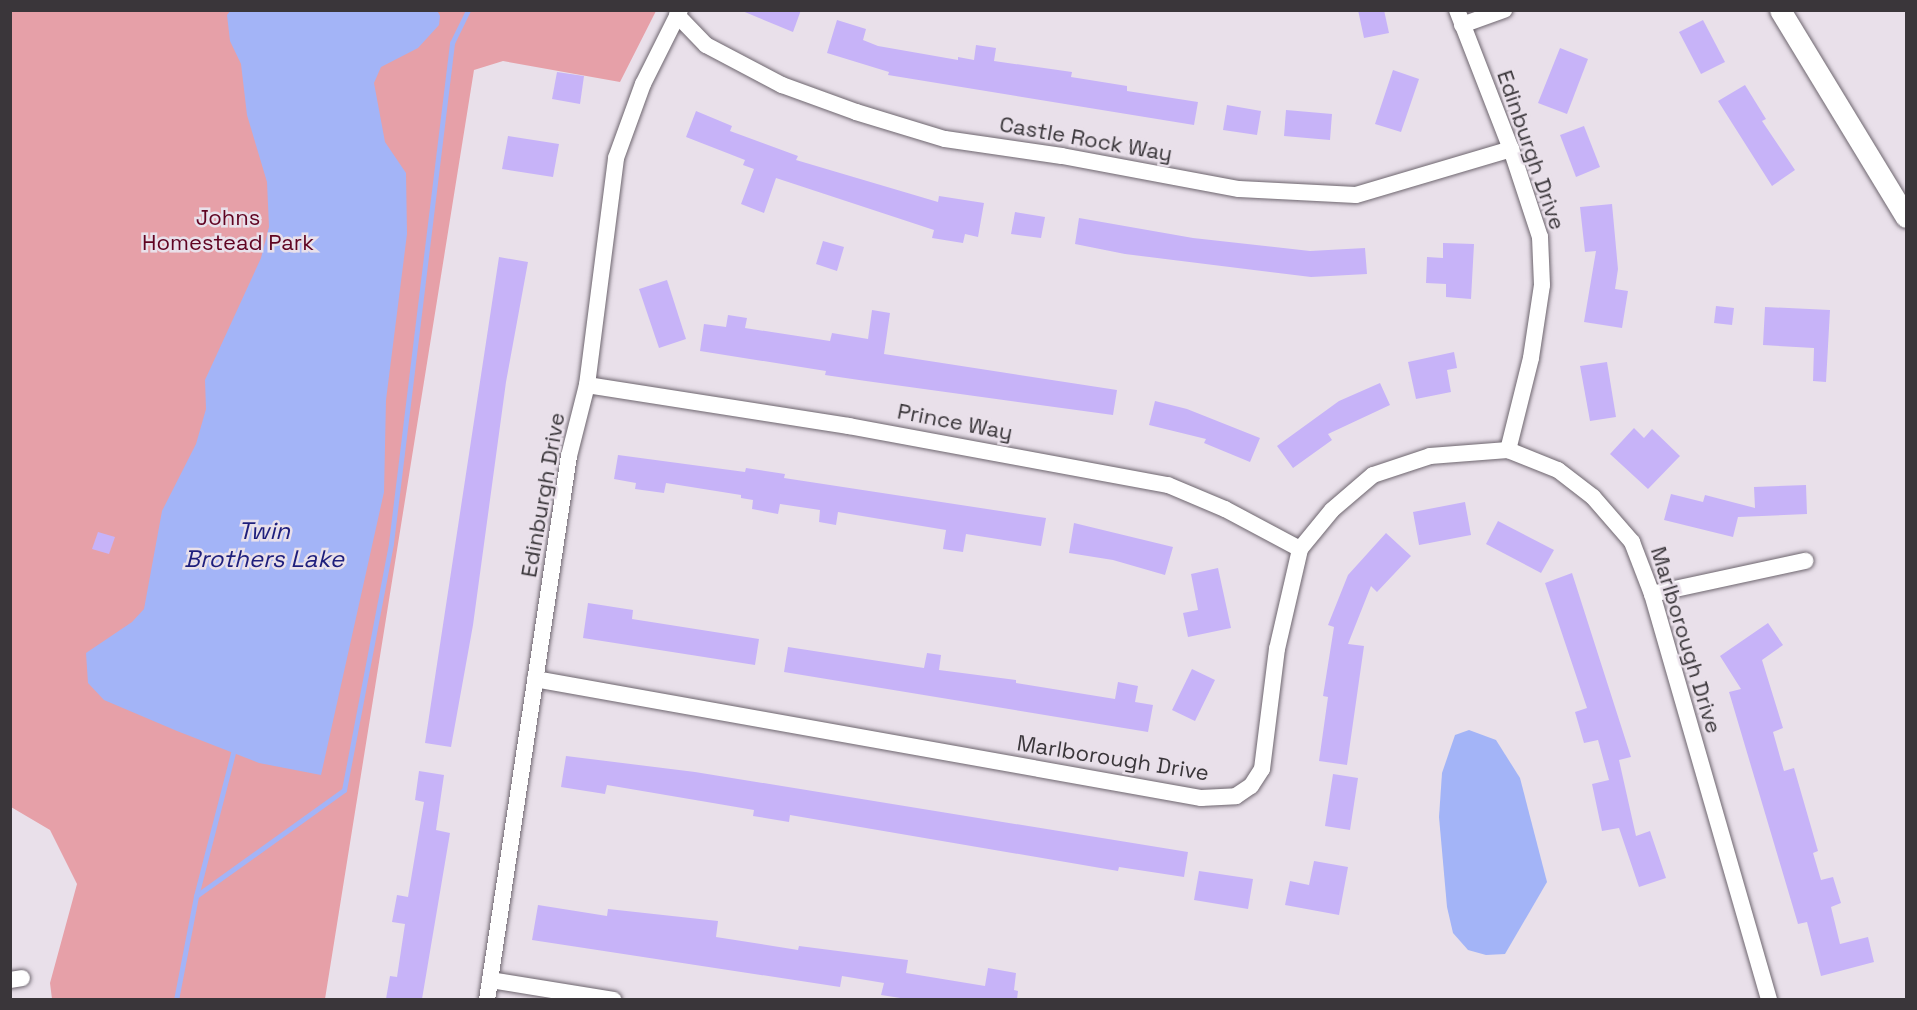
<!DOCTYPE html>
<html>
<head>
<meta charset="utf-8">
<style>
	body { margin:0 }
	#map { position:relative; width:1917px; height:1010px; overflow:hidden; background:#e9e0ea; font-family:"Space Grotesk",sans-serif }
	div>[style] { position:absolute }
	.green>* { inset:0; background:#e6a0a8 }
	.water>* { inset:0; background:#a3b4f7 }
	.stream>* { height:5px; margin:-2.5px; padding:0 2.5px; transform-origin:2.5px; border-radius:2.5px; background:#a3b4f7 }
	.building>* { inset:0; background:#c7b3f8 }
	.roads { filter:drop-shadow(0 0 2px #6e666f) drop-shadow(0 0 2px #6e666f) }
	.minor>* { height:16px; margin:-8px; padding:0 8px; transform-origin:8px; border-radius:8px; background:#fff }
	.tertiary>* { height:21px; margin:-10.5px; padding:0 10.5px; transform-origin:10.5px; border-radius:10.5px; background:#fff }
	span { translate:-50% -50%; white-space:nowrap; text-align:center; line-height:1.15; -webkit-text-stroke:5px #e9e0ea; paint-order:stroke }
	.street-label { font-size:22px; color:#3a363a }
	.park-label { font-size:22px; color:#600422 }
	.water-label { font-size:24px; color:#1e1e7c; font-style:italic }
	.frame { position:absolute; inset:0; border:12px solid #3a363a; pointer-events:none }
</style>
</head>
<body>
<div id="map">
	<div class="green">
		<div style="clip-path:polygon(11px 11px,656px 11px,620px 82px,503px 61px,474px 70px,325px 999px,52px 999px,50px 983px,77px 884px,50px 830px,11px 807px)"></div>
	</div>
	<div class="water">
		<div style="clip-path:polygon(231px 10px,437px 10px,440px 16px,439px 25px,418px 48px,381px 67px,374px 83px,385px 142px,406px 173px,407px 234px,386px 400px,384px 492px,321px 775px,259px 763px,177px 731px,104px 700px,88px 683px,86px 653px,132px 622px,144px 609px,162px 511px,196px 444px,206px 409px,205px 380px,261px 258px,269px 227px,267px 182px,247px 115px,241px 64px,230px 41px,227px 15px)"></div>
		<div style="clip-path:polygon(1469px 730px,1496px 740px,1520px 778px,1547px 882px,1505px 954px,1486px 955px,1468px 950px,1453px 933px,1447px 907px,1439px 817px,1442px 773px,1455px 735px)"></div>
	</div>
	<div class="stream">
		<div style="left:196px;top:896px;width:182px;rotate:-35.6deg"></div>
		<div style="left:344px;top:790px;width:251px;rotate:-79.2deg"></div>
		<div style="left:391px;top:543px;width:504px;rotate:-83.04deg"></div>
		<div style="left:452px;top:43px;width:37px;rotate:-64deg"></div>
		<div style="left:176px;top:1000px;width:106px;rotate:-79.1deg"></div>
		<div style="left:196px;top:896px;width:148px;rotate:-75.5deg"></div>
	</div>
	<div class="building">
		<div style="clip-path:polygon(740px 10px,801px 10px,793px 32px)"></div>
		<div style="clip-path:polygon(1358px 10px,1384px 10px,1389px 33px,1364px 38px)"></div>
		<div style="clip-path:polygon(837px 20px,866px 29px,863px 40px,878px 46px,958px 60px,958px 57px,974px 60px,976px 45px,996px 48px,994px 61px,1072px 72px,1071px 77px,1127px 86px,1127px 91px,1198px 102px,1194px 125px,888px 75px,889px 72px,827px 53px)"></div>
		<div style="clip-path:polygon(1703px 20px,1725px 62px,1701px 74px,1679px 32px)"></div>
		<div style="clip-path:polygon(1560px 48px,1588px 59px,1567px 114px,1538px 103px)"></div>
		<div style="clip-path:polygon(1393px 70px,1419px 79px,1401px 132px,1375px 124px)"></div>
		<div style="clip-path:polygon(557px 72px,584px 76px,580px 104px,552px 99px)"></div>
		<div style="clip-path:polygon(1745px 85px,1766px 119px,1762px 121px,1795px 170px,1772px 186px,1718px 101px)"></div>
		<div style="clip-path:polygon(1227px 105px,1261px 111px,1257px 135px,1223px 130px)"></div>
		<div style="clip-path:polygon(1286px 110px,1332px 114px,1330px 140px,1284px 136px)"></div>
		<div style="clip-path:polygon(696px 111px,732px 126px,730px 131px,798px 156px,796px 160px,938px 202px,939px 196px,984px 203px,978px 237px,965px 234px,963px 243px,932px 238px,934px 230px,776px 178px,764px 213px,741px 204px,754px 169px,743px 165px,745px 160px,686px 137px)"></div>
		<div style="clip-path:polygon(1584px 126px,1600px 167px,1576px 177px,1560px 135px)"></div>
		<div style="clip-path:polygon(508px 136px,559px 144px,553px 177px,502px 169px)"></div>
		<div style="clip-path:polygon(1612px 204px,1618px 269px,1615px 289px,1628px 291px,1622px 328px,1584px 322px,1596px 251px,1585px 252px,1580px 207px)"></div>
		<div style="clip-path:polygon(1015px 212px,1045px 217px,1041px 238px,1011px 234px)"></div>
		<div style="clip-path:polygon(1079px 218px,1193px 238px,1310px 251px,1365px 248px,1367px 274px,1311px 277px,1125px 254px,1075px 244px)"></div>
		<div style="clip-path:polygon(823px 241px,844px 247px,837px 271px,816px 264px)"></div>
		<div style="clip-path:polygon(1443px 243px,1474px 244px,1471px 299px,1446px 297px,1446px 284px,1426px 283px,1427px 257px,1443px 258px)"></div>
		<div style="clip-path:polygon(499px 257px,528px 262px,506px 382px,473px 625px,451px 747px,425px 743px)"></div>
		<div style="clip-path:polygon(667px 280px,686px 339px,659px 348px,639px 289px)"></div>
		<div style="clip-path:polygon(1716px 306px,1734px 308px,1732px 325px,1714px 323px)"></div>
		<div style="clip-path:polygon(1765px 307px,1830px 310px,1826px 382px,1813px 381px,1814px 348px,1763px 345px)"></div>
		<div style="clip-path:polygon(872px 310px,890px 313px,884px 354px,1117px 390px,1113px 415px,866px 381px,825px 375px,826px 371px,700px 351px,704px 324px,726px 327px,728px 315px,747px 318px,745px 328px,830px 341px,832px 333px,868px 339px)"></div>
		<div style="clip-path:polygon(1454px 352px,1457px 368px,1447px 370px,1451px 392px,1416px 399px,1408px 362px)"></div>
		<div style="clip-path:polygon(1607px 362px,1616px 417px,1590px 421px,1580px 366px)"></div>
		<div style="clip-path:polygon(1380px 383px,1390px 405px,1328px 434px,1332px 440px,1293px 468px,1277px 446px,1339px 401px)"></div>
		<div style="clip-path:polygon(1155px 401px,1187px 409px,1260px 438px,1250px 462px,1204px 443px,1206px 439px,1149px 425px)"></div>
		<div style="clip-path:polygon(1634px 428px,1644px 438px,1652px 429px,1680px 456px,1648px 489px,1610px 454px)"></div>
		<div style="clip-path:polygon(618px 455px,745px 472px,746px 468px,785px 474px,784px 478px,1046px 518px,1041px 546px,966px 534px,963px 552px,943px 549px,946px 530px,838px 512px,836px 525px,819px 522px,820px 510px,780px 504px,778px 514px,752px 509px,753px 500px,741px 498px,741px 495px,666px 483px,664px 493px,635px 489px,636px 483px,614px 479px)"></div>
		<div style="clip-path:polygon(1806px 485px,1807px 514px,1738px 517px,1733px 537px,1664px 520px,1671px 494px,1703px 502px,1705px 495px,1755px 508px,1754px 487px)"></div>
		<div style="clip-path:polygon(1465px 502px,1471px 535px,1419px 545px,1413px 512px)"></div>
		<div style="clip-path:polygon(1498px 521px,1554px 550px,1541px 573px,1486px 544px)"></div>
		<div style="clip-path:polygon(1074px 523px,1173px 547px,1165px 575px,1113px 560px,1069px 553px)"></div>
		<div style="clip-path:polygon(98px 532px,115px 537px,109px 554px,92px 549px)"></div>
		<div style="clip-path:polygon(1386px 533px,1411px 556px,1377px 592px,1371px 586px,1348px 644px,1364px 646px,1347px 765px,1319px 761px,1328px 697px,1323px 696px,1334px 627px,1328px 625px,1348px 575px)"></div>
		<div style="clip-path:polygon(1218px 568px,1231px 628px,1188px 637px,1183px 613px,1198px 610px,1191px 574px)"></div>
		<div style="clip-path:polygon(1572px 573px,1631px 757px,1619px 760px,1636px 836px,1650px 831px,1666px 878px,1639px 887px,1619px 828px,1602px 831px,1592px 784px,1609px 780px,1598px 740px,1584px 743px,1575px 712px,1587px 708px,1545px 583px)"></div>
		<div style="clip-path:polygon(588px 603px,633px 610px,632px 619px,759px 639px,755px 665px,583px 638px)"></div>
		<div style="clip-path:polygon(1768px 623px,1783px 645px,1762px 660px,1783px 728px,1773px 732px,1784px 771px,1794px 768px,1818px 851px,1813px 853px,1821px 880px,1833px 877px,1841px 903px,1831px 907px,1840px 944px,1868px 937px,1874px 962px,1821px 976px,1807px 922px,1798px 924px,1729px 692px,1741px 689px,1720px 656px)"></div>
		<div style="clip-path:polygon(788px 647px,924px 668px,927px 653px,941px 655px,939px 670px,1016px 680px,1016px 683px,1115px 699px,1118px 682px,1138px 686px,1135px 702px,1153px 705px,1148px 732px,784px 672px)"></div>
		<div style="clip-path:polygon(1192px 669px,1215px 680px,1195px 721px,1172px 710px)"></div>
		<div style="clip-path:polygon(566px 756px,695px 772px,1188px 852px,1184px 877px,1119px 867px,1118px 871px,790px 815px,789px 822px,753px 816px,754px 810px,607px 785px,605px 794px,561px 787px)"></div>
		<div style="clip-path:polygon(419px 771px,444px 775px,436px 830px,450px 833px,422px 999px,386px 999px,390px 976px,397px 977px,405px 924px,392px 922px,397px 895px,408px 897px,424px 802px,415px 800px)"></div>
		<div style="clip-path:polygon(1333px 774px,1358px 778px,1350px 830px,1325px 826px)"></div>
		<div style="clip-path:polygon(1314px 861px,1348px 867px,1339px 915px,1285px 905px,1290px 881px,1309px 885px)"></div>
		<div style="clip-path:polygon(1199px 871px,1253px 879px,1248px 909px,1194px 900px)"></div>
		<div style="clip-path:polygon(538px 905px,607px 916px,608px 909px,718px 921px,716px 937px,798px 950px,799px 946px,908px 960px,906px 973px,985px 986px,988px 968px,1016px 973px,1014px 990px,1018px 991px,1017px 999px,907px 999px,881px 995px,884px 983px,842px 976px,840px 987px,532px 940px)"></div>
	</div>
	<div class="roads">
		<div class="minor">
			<div style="left:1457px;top:10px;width:149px;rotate:68.8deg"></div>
			<div style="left:1511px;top:149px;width:93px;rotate:71.8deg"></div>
			<div style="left:1540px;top:237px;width:48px;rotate:87.6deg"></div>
			<div style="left:1542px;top:285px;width:74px;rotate:98.6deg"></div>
			<div style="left:1531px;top:358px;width:95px;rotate:104deg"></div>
			<div style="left:677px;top:15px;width:42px;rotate:46deg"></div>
			<div style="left:706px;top:45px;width:86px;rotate:27.8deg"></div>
			<div style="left:782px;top:85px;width:79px;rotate:20deg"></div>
			<div style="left:856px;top:112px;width:93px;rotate:16.9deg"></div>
			<div style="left:945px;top:139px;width:118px;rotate:8.3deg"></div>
			<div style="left:1062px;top:156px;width:180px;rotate:10.6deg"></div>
			<div style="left:1239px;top:189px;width:117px;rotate:2.9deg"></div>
			<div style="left:1356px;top:195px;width:162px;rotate:-16.5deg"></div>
			<div style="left:1462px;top:25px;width:45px;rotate:-19.7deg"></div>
			<div style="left:587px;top:385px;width:265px;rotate:8.9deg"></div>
			<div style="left:849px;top:426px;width:324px;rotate:10.5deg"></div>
			<div style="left:1168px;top:485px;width:62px;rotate:22.8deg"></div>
			<div style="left:1225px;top:509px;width:85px;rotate:28.1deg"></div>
			<div style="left:1652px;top:594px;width:157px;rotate:-12.2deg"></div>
			<div style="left:535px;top:679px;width:677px;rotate:10.13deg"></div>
			<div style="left:1201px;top:798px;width:35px;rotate:-3deg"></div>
			<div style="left:1236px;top:796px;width:18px;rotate:-34deg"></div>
			<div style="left:1251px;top:786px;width:20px;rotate:-57deg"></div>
			<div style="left:1262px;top:769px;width:121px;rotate:-82.9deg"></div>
			<div style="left:1277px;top:649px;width:103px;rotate:-77deg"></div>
			<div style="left:1300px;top:549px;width:50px;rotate:-50.6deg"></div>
			<div style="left:1332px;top:510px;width:54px;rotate:-40.5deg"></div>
			<div style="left:1373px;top:475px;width:60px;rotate:-18.4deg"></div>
			<div style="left:1430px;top:456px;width:78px;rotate:-4.4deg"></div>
			<div style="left:1508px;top:450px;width:54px;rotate:21.8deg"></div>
			<div style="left:1558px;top:470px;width:44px;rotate:37.6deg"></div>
			<div style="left:1593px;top:497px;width:60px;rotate:49.1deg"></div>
			<div style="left:1632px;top:542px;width:56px;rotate:69deg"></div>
			<div style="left:1652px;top:594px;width:423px;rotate:73.9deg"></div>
			<div style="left:10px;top:980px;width:12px;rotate:-9deg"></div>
			<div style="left:490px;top:980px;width:125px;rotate:9.2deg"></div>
			<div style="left:487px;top:1000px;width:550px;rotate:-81.43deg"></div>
			<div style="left:569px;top:456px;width:73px;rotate:-75.8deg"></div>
			<div style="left:587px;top:385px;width:229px;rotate:-82.7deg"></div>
			<div style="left:616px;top:158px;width:79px;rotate:-70deg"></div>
			<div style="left:643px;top:84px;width:83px;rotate:-63.4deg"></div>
		</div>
		<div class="tertiary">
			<div style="left:1780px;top:10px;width:242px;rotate:58.7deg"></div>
		</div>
	</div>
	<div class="street-label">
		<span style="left:1086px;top:139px;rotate:10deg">Castle Rock Way</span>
		<span style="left:1531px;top:150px;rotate:71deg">Edinburgh Drive</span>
		<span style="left:955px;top:422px;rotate:11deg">Prince Way</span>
		<span style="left:543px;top:495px;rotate:-80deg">Edinburgh Drive</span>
		<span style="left:1686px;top:640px;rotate:73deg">Marlborough Drive</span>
		<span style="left:1113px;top:758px;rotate:9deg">Marlborough Drive</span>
	</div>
	<div class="park-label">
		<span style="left:228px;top:230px">Johns<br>Homestead Park</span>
	</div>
	<div class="water-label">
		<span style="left:264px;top:545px">Twin<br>Brothers Lake</span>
	</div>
	<div class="frame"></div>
</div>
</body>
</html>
